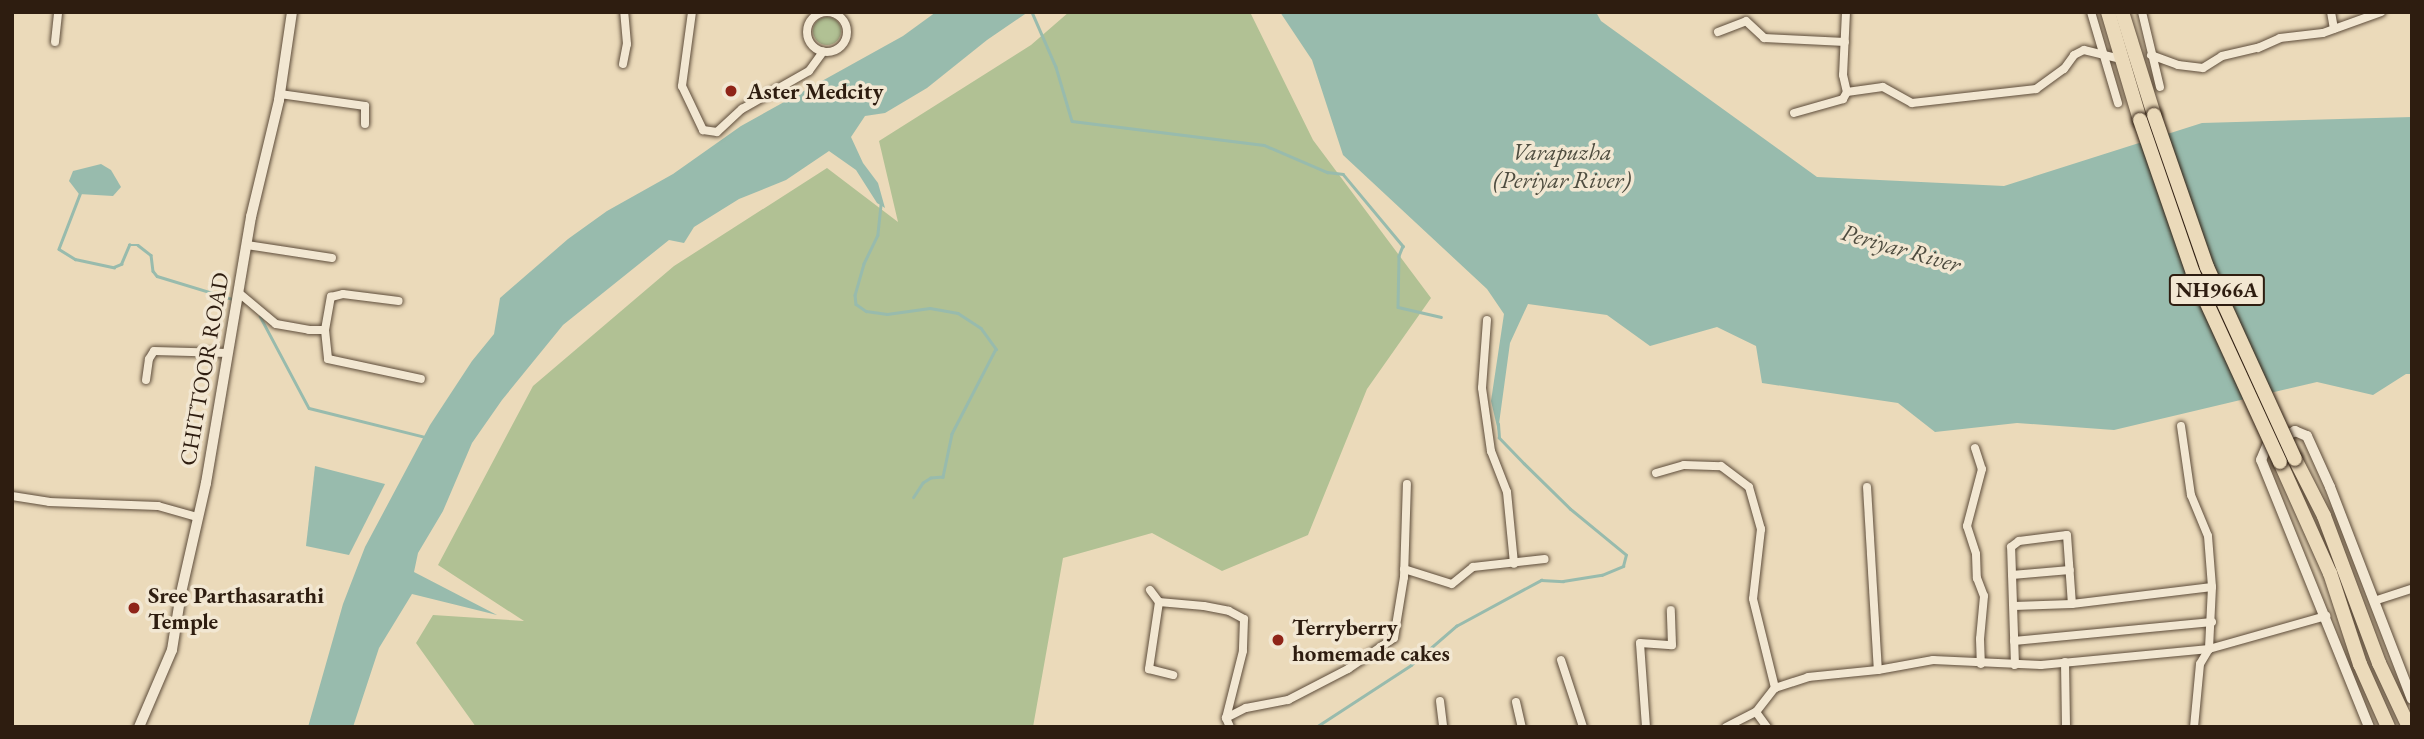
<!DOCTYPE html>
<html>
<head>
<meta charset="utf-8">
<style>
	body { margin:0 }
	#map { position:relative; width:2424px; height:739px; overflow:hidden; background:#ebdaba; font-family:"EB Garamond",serif }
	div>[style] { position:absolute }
	.green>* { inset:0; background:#b1c194 }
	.round { border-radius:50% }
	.water>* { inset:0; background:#98bbad }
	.stream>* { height:2.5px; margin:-1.25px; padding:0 1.25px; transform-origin:1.25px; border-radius:1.25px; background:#98bbad }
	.roads { filter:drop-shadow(0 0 2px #5d4c3a) drop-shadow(0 0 2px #5d4c3a) }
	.minor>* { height:8px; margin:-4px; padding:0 4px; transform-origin:4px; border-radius:4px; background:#f2e7d2 }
	.minor>.ring { margin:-4px; padding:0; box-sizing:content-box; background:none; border:8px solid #f2e7d2; border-radius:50% }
	.tertiary>* { height:10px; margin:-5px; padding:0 5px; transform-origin:5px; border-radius:5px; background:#f2e7d2 }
	.secondary>* { height:10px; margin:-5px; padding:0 5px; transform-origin:5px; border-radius:5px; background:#f2e7d2 }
	.trunk>* { height:14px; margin:-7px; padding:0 7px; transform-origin:7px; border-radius:7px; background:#ebdaba }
	.bridges { filter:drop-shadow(0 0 2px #2e1d10) drop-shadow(0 0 2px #2e1d10) }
	.trunk-bridge>* { height:14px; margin:-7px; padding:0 7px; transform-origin:7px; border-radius:7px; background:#ebdaba }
	.dots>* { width:19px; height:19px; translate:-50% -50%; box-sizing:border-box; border:4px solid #f2e7d2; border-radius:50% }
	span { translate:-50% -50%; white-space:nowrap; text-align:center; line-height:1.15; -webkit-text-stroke:7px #f2e7d2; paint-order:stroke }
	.shield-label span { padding:2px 5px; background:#f2e7d2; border:2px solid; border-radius:5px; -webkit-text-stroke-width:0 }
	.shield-label { font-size:21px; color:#2e1d10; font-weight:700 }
	.poi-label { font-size:23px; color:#2e1d10; font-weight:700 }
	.left { translate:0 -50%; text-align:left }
	.street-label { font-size:23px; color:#2e1d10 }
	.water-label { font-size:24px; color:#4e4c3f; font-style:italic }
	.frame { position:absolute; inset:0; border:14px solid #2e1d10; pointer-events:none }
</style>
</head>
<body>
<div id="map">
	<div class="green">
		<div style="clip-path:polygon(1069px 12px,1250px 12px,1313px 140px,1431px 298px,1367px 389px,1308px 535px,1222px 571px,1152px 533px,1063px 558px,1033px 727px,476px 727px,416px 643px,433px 615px,524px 621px,438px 565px,533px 386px,674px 266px,827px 168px,898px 222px,879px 141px,1031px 45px)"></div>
		<div class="round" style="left:813px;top:17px;width:28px;height:28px"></div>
	</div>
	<div class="water">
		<div style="clip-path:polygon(936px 12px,1028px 12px,987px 40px,927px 88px,885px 113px,865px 116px,851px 137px,863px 163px,878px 183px,885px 208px,877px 203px,856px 170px,829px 151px,786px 180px,739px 199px,694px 227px,684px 243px,669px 240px,563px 325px,502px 400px,472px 443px,443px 511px,418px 553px,414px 572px,497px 615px,412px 594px,379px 648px,353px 727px,308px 727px,343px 604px,365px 547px,430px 425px,472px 361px,494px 334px,500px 298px,568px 239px,607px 211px,673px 174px,741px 126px,903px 36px)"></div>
		<div style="clip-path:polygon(1280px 12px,1596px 12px,1601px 21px,1817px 177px,2004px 186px,2202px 123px,2412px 117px,2412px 374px,2406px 374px,2373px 395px,2317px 382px,2114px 430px,2017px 423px,1935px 432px,1898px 403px,1762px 383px,1756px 346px,1717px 327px,1650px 346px,1607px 315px,1528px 304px,1510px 343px,1498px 431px,1491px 401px,1504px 314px,1487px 289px,1343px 155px,1312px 60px)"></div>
		<div style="clip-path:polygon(101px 164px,111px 170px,121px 187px,113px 196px,79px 194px,69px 181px,73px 171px)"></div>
		<div style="clip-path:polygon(315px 466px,385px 484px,349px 555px,306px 546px)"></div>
	</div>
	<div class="stream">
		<div style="left:1032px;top:12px;width:60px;rotate:66.4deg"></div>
		<div style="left:1056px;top:67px;width:56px;rotate:73.5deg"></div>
		<div style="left:1072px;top:121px;width:193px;rotate:7.1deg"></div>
		<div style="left:1264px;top:145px;width:69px;rotate:23.2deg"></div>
		<div style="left:1327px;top:172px;width:16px;rotate:7deg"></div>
		<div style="left:1343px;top:174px;width:94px;rotate:50.2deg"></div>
		<div style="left:1403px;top:246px;width:11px;rotate:112deg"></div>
		<div style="left:1399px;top:256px;width:51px;rotate:91.1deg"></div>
		<div style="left:1398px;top:307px;width:44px;rotate:13.1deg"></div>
		<div style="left:81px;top:192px;width:61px;rotate:111.1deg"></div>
		<div style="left:59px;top:249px;width:19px;rotate:32deg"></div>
		<div style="left:75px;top:259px;width:40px;rotate:12deg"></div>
		<div style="left:114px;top:267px;width:8px;rotate:-23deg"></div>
		<div style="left:121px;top:264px;width:21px;rotate:-67deg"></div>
		<div style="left:129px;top:245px;width:9px"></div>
		<div style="left:138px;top:245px;width:16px;rotate:38deg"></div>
		<div style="left:151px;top:255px;width:16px;rotate:83deg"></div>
		<div style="left:153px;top:271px;width:6px;rotate:51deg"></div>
		<div style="left:157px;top:276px;width:78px;rotate:17deg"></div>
		<div style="left:881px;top:205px;width:30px;rotate:96deg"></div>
		<div style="left:878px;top:235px;width:32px;rotate:116deg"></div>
		<div style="left:864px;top:264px;width:32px;rotate:106deg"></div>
		<div style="left:855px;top:295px;width:9px;rotate:84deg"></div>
		<div style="left:856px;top:304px;width:12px;rotate:35deg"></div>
		<div style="left:866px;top:311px;width:21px;rotate:8deg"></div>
		<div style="left:887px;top:314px;width:43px;rotate:-7.9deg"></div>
		<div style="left:930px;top:308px;width:28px;rotate:10deg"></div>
		<div style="left:958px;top:313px;width:27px;rotate:33deg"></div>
		<div style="left:981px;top:328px;width:26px;rotate:54deg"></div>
		<div style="left:996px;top:349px;width:96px;rotate:117.4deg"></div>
		<div style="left:952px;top:434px;width:44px;rotate:101.8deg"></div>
		<div style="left:943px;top:477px;width:12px;rotate:175deg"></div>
		<div style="left:931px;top:478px;width:9px;rotate:148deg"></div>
		<div style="left:923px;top:483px;width:17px;rotate:123deg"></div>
		<div style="left:260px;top:316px;width:104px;rotate:62deg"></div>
		<div style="left:309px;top:408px;width:120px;rotate:14deg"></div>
		<div style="left:1316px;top:727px;width:113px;rotate:-33.1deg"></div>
		<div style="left:1411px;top:665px;width:60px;rotate:-40.9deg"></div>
		<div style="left:1456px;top:626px;width:97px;rotate:-28.4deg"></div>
		<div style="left:1541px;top:580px;width:22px;rotate:3deg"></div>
		<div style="left:1563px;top:581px;width:39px;rotate:-9deg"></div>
		<div style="left:1602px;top:575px;width:23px;rotate:-23deg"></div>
		<div style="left:1623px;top:566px;width:11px;rotate:-75deg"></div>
		<div style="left:1626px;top:555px;width:72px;rotate:-140.6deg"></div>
		<div style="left:1570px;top:509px;width:64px;rotate:-135.6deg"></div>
		<div style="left:1524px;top:464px;width:36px;rotate:-134deg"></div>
		<div style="left:1499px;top:438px;width:14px;rotate:-94deg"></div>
	</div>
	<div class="roads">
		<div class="minor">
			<div style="left:692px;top:12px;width:75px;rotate:97.7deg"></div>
			<div style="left:682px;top:86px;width:49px;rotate:64.5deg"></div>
			<div style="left:703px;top:130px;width:14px;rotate:8deg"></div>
			<div style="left:717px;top:132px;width:34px;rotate:-43deg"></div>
			<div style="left:742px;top:109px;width:77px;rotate:-29.6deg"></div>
			<div style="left:809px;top:71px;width:24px;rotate:-54deg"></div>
			<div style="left:1846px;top:12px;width:63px;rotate:92.7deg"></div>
			<div style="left:1843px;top:75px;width:17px;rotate:77deg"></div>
			<div style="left:1847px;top:92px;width:36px;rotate:-8deg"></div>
			<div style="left:1883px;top:87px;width:33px;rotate:29deg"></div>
			<div style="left:1912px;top:103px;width:125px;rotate:-6.4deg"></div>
			<div style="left:2036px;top:89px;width:34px;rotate:-36deg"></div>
			<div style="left:2064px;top:69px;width:17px;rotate:-54deg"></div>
			<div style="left:2074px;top:55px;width:11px;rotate:-27deg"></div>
			<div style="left:2084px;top:50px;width:34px;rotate:14deg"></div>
			<div style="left:2091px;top:12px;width:95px;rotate:73.5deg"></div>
			<div style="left:2142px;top:12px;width:77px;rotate:76.5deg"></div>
			<div style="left:2331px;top:12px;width:17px;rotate:80deg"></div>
			<div class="ring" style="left:807px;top:12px;width:32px;height:32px"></div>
			<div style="left:1718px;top:32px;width:30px;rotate:-21deg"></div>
			<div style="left:1746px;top:21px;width:25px;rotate:43deg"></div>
			<div style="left:1764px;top:38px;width:81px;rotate:2.8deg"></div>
			<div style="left:55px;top:42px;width:30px;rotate:-84deg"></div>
			<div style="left:2151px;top:55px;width:29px;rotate:20deg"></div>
			<div style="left:2178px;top:65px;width:25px;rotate:7deg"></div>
			<div style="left:2203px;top:68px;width:22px;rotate:-32deg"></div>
			<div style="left:2222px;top:56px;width:37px;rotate:-13deg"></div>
			<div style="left:2258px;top:48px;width:24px;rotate:-24deg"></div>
			<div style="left:2280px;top:38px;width:43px;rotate:-6.6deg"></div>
			<div style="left:2323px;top:33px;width:62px;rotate:-19.9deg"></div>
			<div style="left:623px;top:64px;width:20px;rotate:-79deg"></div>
			<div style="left:627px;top:44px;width:32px;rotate:-95deg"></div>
			<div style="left:280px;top:94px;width:86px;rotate:8deg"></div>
			<div style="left:365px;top:106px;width:18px;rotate:90deg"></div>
			<div style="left:1794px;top:113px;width:51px;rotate:-15.9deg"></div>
			<div style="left:1843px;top:99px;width:8px;rotate:-60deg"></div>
			<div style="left:247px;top:245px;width:86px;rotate:8.7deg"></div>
			<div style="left:239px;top:293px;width:48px;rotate:40deg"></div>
			<div style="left:276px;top:324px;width:34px;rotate:10deg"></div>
			<div style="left:309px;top:330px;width:16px"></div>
			<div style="left:325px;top:330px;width:34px;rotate:-80deg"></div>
			<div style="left:331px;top:297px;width:12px;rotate:-14deg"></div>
			<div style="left:343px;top:294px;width:56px;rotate:7.1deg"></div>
			<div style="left:1487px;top:320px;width:68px;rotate:94.2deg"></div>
			<div style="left:1482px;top:388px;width:64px;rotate:81.9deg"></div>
			<div style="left:1491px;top:451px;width:44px;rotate:68.7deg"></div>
			<div style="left:1507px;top:492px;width:72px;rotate:84.4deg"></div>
			<div style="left:325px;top:330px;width:29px;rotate:84deg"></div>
			<div style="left:328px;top:359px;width:95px;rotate:12.1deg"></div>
			<div style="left:146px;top:380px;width:21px;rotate:-82deg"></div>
			<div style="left:149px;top:359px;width:9px;rotate:-58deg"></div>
			<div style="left:154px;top:351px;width:74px;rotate:1.5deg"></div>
			<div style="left:2181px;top:426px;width:70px;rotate:81.8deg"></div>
			<div style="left:2191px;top:495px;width:44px;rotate:67.5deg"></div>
			<div style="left:2208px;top:536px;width:51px;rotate:85.5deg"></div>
			<div style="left:2212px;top:587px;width:62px;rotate:92.8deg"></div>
			<div style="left:2209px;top:649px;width:17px;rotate:121deg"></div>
			<div style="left:2200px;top:664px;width:63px;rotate:95.4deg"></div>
			<div style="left:1975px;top:448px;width:22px;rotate:72deg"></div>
			<div style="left:1982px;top:469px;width:59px;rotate:104.7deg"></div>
			<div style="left:1967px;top:526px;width:29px;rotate:72deg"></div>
			<div style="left:1976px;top:554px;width:24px;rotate:88deg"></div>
			<div style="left:1977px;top:578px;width:19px;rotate:69deg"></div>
			<div style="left:1984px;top:596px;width:43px;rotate:95.3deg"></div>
			<div style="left:1980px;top:639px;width:25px;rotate:88deg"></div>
			<div style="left:1656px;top:473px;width:29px;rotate:-16deg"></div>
			<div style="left:1684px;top:465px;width:37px;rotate:2deg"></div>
			<div style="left:1721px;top:466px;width:35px;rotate:37deg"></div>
			<div style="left:1749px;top:487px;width:44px;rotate:74.1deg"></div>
			<div style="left:1761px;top:529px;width:70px;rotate:96.5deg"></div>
			<div style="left:1753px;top:599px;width:92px;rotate:76.1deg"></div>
			<div style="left:1867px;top:487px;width:183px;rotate:86.6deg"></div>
			<div style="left:12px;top:496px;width:37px;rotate:9deg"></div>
			<div style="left:49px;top:502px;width:109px;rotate:2.1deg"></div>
			<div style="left:158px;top:506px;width:41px;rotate:15.8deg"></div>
			<div style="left:1404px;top:569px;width:50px;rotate:17.4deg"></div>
			<div style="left:1452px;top:584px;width:27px;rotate:-39deg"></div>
			<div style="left:1473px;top:567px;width:72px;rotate:-6.3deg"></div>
			<div style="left:2012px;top:575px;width:58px;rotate:-4.9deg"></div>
			<div style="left:1150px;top:590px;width:15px;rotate:53deg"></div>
			<div style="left:1159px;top:602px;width:45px;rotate:5.1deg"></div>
			<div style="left:1204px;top:606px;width:25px;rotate:11deg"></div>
			<div style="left:1229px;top:611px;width:17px;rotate:28deg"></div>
			<div style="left:1244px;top:619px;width:32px;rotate:92deg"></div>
			<div style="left:1243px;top:651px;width:69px;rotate:104.2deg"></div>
			<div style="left:2374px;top:601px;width:40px;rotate:-18deg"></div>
			<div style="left:1159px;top:602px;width:68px;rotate:98.5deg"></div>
			<div style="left:1149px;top:669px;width:25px;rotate:14deg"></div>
			<div style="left:2014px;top:606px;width:58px;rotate:-2deg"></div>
			<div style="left:2014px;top:641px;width:199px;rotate:-5.5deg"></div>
			<div style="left:1561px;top:660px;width:71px;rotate:71.8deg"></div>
			<div style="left:2065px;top:662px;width:65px;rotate:89.1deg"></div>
			<div style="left:2015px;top:665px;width:118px;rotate:-91.9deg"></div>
			<div style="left:2011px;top:547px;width:10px;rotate:-37deg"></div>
			<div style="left:2019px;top:541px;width:48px;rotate:-7.1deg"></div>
			<div style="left:2067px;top:535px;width:69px;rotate:85.9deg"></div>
			<div style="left:2072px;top:604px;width:141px;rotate:-6.9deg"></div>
			<div style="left:1440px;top:701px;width:26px;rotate:83deg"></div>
			<div style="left:1516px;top:702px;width:26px;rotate:77deg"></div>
			<div style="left:1756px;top:712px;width:19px;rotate:54deg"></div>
			<div style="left:1230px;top:727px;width:10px;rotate:-114deg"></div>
			<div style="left:1226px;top:718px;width:22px;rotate:-27deg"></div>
			<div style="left:1246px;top:708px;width:43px;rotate:-10.8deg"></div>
			<div style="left:1288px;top:700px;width:68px;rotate:-27.3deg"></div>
			<div style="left:1348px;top:669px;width:55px;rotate:-34deg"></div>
			<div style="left:1394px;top:638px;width:62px;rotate:-80.7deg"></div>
			<div style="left:1404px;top:577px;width:93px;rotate:-88.2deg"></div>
			<div style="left:1646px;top:727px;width:84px;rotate:-94.1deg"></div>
			<div style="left:1640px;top:643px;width:32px;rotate:4deg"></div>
			<div style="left:1672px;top:645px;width:35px;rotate:-92deg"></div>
			<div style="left:1726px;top:727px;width:34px;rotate:-27deg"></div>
			<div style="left:1756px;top:712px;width:31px;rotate:-52deg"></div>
			<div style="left:1775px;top:688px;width:35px;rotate:-18deg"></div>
			<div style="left:1808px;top:677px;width:70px;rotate:-5.7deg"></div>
			<div style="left:1878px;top:670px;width:56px;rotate:-10.3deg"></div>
			<div style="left:1933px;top:660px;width:108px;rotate:2.7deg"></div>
			<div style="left:2041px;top:665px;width:169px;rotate:-5.4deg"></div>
			<div style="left:2209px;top:649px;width:122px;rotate:-15.8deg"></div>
		</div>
		<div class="tertiary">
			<div style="left:2369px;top:727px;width:288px;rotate:-112deg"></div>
			<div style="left:2261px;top:460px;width:15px;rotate:-67deg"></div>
			<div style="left:2267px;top:446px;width:32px;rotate:-28deg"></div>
			<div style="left:2295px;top:431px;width:13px;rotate:23deg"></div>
			<div style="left:2307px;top:436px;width:56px;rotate:65.7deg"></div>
			<div style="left:2330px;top:487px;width:227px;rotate:68.9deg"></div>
		</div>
		<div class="secondary">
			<div style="left:139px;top:727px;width:84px;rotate:-66.8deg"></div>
			<div style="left:172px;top:650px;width:58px;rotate:-81deg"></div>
			<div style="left:181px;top:593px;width:113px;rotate:-77.2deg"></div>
			<div style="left:206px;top:483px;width:270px;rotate:-80.4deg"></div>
			<div style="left:251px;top:217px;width:120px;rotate:-76.5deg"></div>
			<div style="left:279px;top:100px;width:89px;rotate:-81.6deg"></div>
		</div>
		<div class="trunk">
			<div style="left:2108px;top:12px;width:113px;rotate:73.5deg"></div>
			<div style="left:2122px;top:12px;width:108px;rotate:72.7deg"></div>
			<div style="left:2295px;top:459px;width:64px;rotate:63deg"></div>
			<div style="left:2324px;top:516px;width:157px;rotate:69.5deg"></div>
			<div style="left:2379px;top:663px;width:71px;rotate:64.9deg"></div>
			<div style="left:2280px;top:462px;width:122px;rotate:65.8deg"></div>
			<div style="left:2330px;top:573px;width:96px;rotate:71.8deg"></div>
			<div style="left:2360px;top:664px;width:69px;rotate:66deg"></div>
		</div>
	</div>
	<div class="bridges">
		<div class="trunk-bridge">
			<div style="left:2154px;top:115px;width:161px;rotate:70.8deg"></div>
			<div style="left:2207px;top:267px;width:211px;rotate:65.4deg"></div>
			<div style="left:2140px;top:120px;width:162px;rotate:70.9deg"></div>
			<div style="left:2193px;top:273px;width:208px;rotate:65.3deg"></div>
		</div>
	</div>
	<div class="dots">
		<div style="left:731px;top:91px;background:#8f2418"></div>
		<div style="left:134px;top:608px;background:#8f2418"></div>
		<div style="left:1278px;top:640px;background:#8f2418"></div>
	</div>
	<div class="shield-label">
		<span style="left:2217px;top:290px">NH966A</span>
	</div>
	<div class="poi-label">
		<span class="left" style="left:747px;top:91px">Aster Medcity</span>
		<span class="left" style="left:148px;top:608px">Sree Parthasarathi<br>Temple</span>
		<span class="left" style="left:1292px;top:640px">Terryberry<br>homemade cakes</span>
	</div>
	<div class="street-label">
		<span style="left:204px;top:369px;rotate:-80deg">CHITTOOR ROAD</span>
	</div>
	<div class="water-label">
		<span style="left:1562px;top:166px">Varapuzha<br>(Periyar River)</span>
		<span style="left:1901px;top:248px;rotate:16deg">Periyar River</span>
	</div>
	<div class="frame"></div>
</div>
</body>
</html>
